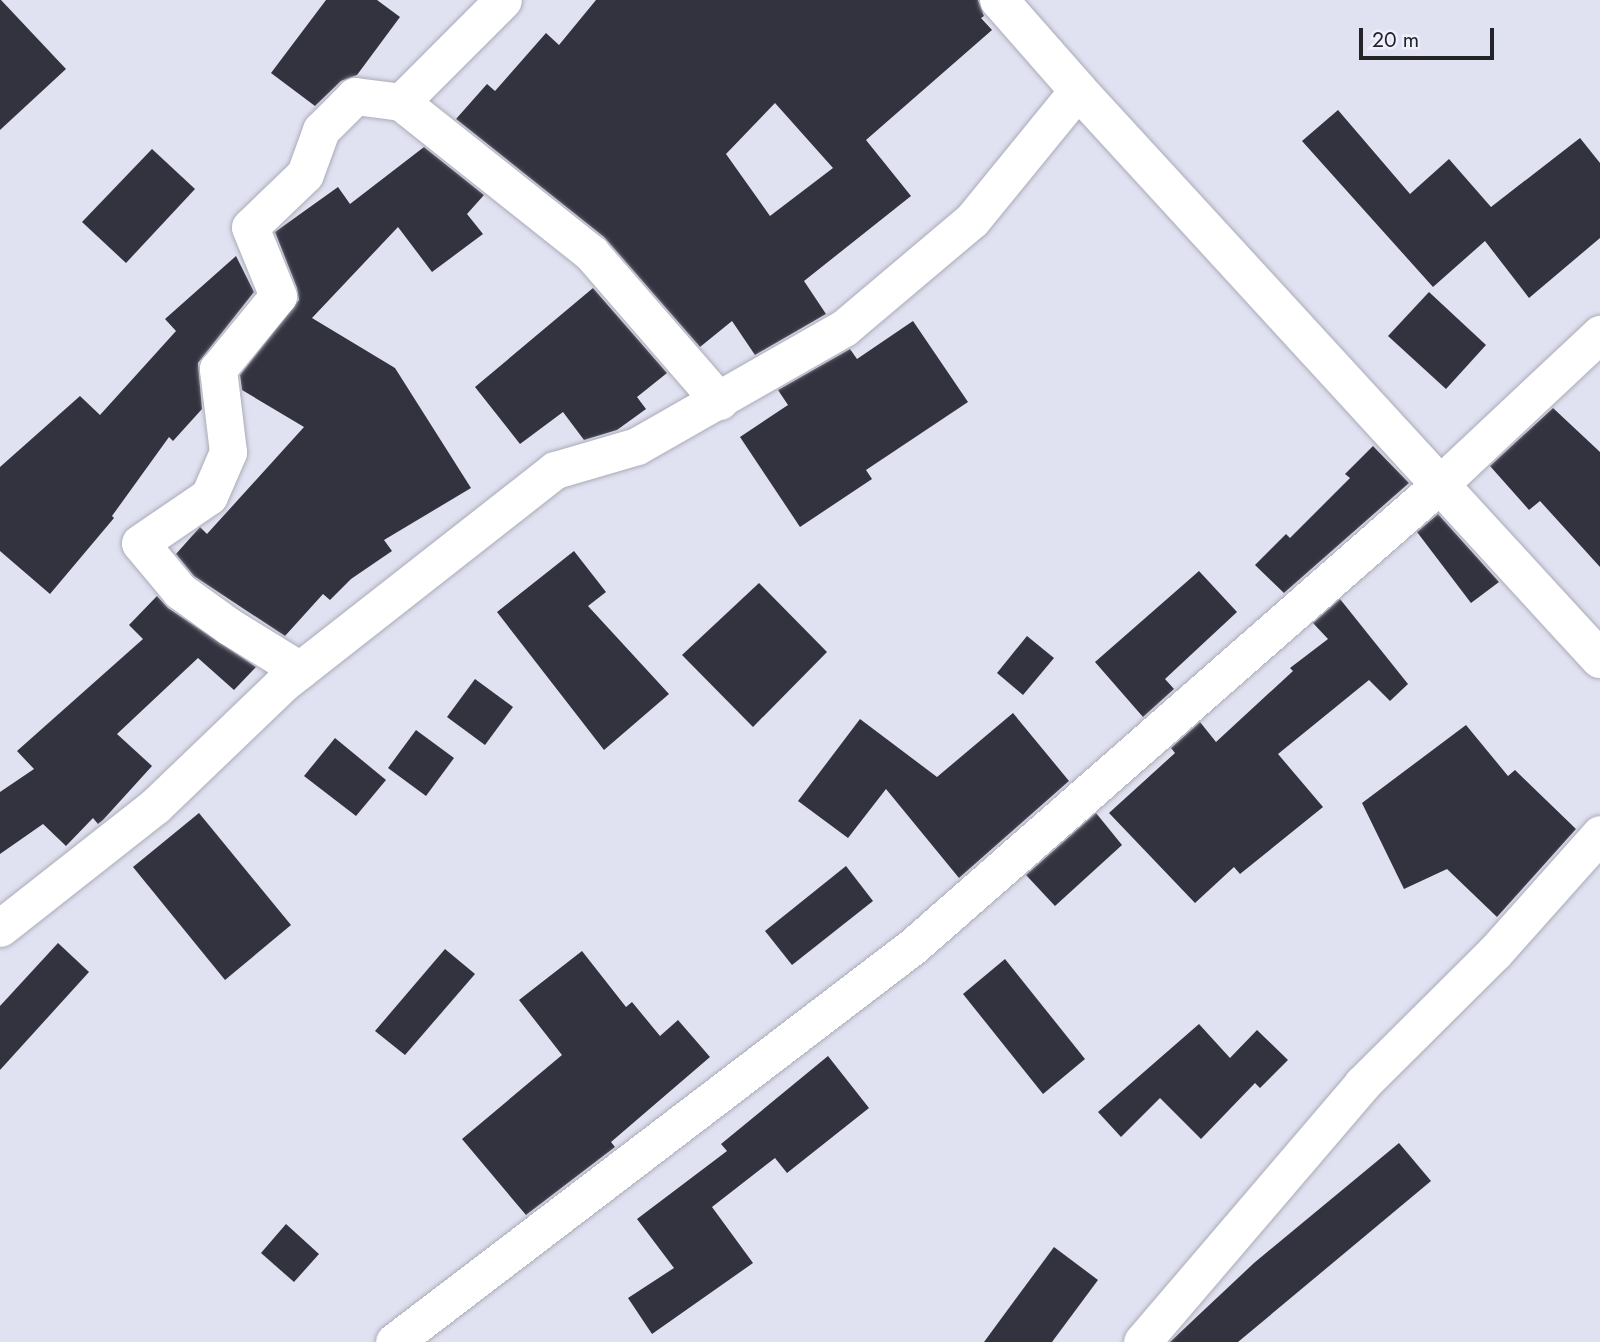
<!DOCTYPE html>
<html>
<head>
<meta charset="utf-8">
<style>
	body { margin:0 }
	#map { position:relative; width:1600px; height:1342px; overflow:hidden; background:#e1e2f1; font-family:Jost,sans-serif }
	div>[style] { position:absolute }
	.building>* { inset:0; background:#32333e }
	.roads { filter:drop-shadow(0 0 2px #aaabb9) drop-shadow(0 0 2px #aaabb9) }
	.minor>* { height:37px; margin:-18.5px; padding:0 18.5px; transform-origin:18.5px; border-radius:18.5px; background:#fff }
	.primary>* { height:38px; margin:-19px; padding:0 19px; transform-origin:19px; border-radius:19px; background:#fff }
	span { translate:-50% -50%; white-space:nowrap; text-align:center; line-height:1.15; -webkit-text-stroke:7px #eef0fe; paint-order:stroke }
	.scale { position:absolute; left:1359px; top:28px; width:135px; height:32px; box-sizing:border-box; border:4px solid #232328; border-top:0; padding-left:9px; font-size:21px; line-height:24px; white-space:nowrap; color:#232328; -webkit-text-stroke:5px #eef0fe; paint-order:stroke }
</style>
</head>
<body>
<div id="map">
	<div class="building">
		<div style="clip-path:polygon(1px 0,66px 69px,0 130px,0 0)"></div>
		<div style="clip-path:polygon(326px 0,377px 0,400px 17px,357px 75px,341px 81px,315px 106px,271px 73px)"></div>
		<div style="clip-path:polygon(evenodd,596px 0,978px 0,984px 16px,981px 18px,992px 30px,866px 140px,911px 196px,804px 281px,826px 314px,755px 355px,732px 321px,700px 347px,604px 237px,456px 119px,487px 84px,495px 91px,546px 33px,559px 45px,596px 0,775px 103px,833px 168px,770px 216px,726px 154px,775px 103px)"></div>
		<div style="clip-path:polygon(1338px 110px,1410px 194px,1449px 159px,1491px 207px,1580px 138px,1600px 163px,1600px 238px,1529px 298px,1485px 241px,1433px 287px,1302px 141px)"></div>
		<div style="clip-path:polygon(424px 147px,484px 195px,467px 214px,483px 234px,432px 272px,398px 227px,312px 318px,395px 368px,471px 488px,384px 540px,392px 551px,351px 579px,330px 600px,323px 594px,285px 636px,194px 576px,176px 554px,200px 527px,207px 534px,304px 427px,242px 390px,240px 375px,299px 300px,297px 288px,275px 232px,338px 187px,350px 204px)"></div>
		<div style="clip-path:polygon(152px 149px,195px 189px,126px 263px,82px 222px)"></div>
		<div style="clip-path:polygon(236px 256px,254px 292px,198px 363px,202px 409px,173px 441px,169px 437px,112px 516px,114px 518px,50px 594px,0 551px,0 467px,80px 396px,100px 415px,176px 331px,165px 319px)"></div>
		<div style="clip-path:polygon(593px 288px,667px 373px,637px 397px,646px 409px,617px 430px,584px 440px,563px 412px,520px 444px,475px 387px)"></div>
		<div style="clip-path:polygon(1429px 292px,1486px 345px,1446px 389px,1388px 336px)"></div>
		<div style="clip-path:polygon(913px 321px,968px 402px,866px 470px,872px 479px,800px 527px,740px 437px,788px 405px,778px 390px,850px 349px,857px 359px)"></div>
		<div style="clip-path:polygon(1553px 408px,1600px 452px,1600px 567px,1540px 501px,1529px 510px,1490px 466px)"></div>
		<div style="clip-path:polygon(1373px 446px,1409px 483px,1284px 593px,1255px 565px,1286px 534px,1290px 538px,1350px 478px,1345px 474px)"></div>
		<div style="clip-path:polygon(1438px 514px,1499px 582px,1471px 603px,1417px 532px)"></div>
		<div style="clip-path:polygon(574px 551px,606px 592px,588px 606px,669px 694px,604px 750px,497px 612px)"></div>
		<div style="clip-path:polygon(1199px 571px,1237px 612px,1165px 679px,1174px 689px,1143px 717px,1095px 662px)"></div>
		<div style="clip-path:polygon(759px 583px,827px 652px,753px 727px,682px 655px)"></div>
		<div style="clip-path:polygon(157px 596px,168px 608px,256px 667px,234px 690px,198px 658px,117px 734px,152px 766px,103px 820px,98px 824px,93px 818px,66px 846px,43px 824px,0 854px,0 792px,34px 769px,17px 751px,143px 639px,129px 625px)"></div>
		<div style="clip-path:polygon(1340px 599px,1408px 684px,1390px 701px,1369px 680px,1278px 754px,1323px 807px,1240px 874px,1234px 867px,1195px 903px,1109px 813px,1175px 753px,1171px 748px,1200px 722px,1216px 742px,1293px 671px,1290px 668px,1328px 639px,1313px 623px)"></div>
		<div style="clip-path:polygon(1027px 636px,1054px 658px,1023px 695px,997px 673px)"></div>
		<div style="clip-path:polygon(475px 679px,513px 707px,485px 745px,447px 717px)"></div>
		<div style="clip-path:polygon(1013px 713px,1069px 781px,959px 878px,886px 789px,848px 838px,798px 801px,860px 719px,937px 777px)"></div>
		<div style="clip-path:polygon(1466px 725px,1508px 776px,1515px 770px,1576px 829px,1497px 917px,1447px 869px,1404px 889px,1362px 803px)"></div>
		<div style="clip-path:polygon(416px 730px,454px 758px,426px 796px,388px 768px)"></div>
		<div style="clip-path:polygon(335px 738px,386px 780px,356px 816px,304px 776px)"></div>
		<div style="clip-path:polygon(199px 813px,291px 925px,225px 980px,133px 867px)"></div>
		<div style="clip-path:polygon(1096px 813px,1122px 845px,1055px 906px,1026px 875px)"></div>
		<div style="clip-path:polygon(846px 866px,873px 901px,792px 965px,765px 931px)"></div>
		<div style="clip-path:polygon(58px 943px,89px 972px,0 1070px,0 1006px)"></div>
		<div style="clip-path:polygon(445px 949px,475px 974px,405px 1055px,375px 1031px)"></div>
		<div style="clip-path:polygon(582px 951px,626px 1007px,632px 1002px,660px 1036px,678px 1020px,710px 1057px,611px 1142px,615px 1147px,526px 1215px,462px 1139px,562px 1055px,519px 1000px)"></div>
		<div style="clip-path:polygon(1005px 959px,1085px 1059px,1043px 1094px,963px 994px)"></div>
		<div style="clip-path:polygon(1199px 1024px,1230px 1058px,1257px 1030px,1288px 1060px,1260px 1088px,1255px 1083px,1201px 1139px,1160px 1098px,1121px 1137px,1098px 1112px)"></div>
		<div style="clip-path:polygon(828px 1056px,869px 1108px,787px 1173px,775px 1158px,712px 1207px,753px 1263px,652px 1334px,628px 1298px,674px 1268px,637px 1219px,727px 1151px,721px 1144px)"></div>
		<div style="clip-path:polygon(1399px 1143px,1431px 1181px,1238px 1342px,1170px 1342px,1254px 1263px)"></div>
		<div style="clip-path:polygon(286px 1224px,319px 1254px,294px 1282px,261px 1253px)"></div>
		<div style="clip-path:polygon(1054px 1247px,1098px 1280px,1052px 1342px,984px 1342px)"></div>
	</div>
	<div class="roads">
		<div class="minor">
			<div style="left:401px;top:102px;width:243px;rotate:38.5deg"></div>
			<div style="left:591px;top:253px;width:196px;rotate:49.1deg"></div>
			<div style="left:300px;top:670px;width:82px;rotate:-148.4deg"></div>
			<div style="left:230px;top:627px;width:62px;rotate:-144.2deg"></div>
			<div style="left:180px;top:591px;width:62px;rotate:-129.8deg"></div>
			<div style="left:140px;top:543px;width:83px;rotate:-34.3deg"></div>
			<div style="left:209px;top:496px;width:48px;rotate:-66.6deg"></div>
			<div style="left:228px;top:452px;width:84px;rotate:-96.9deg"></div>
			<div style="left:218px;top:369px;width:94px;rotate:-50.6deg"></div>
			<div style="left:278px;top:296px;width:74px;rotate:-112.1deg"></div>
			<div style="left:250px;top:227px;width:76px;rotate:-43.9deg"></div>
			<div style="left:305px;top:174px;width:47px;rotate:-70deg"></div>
			<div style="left:321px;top:130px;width:48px;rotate:-45deg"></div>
			<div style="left:355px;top:96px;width:46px;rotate:7.4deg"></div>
			<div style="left:401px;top:102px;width:144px;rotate:-45deg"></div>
			<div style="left:0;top:928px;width:197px;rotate:-38.2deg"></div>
			<div style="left:155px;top:806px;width:176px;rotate:-43.8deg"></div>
			<div style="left:282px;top:684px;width:347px;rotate:-38.1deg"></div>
			<div style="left:555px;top:470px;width:85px;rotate:-16.3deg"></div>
			<div style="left:637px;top:446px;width:238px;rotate:-29.7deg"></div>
			<div style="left:844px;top:328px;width:167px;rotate:-40.2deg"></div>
			<div style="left:972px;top:220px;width:168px;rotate:-50.8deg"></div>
			<div style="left:394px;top:1342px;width:651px;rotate:-37.33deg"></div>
			<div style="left:912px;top:947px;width:701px;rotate:-41.24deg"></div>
			<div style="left:1439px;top:485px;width:221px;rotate:-43.2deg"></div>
			<div style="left:1142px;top:1342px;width:339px;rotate:-49.5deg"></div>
			<div style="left:1362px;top:1084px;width:187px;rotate:-44.8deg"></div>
			<div style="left:1495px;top:952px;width:158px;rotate:-48.3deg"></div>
		</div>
		<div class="primary">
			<div style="left:999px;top:0;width:120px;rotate:48.7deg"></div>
			<div style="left:1078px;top:90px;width:772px;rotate:47.47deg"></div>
		</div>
	</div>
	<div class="scale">20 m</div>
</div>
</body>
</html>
